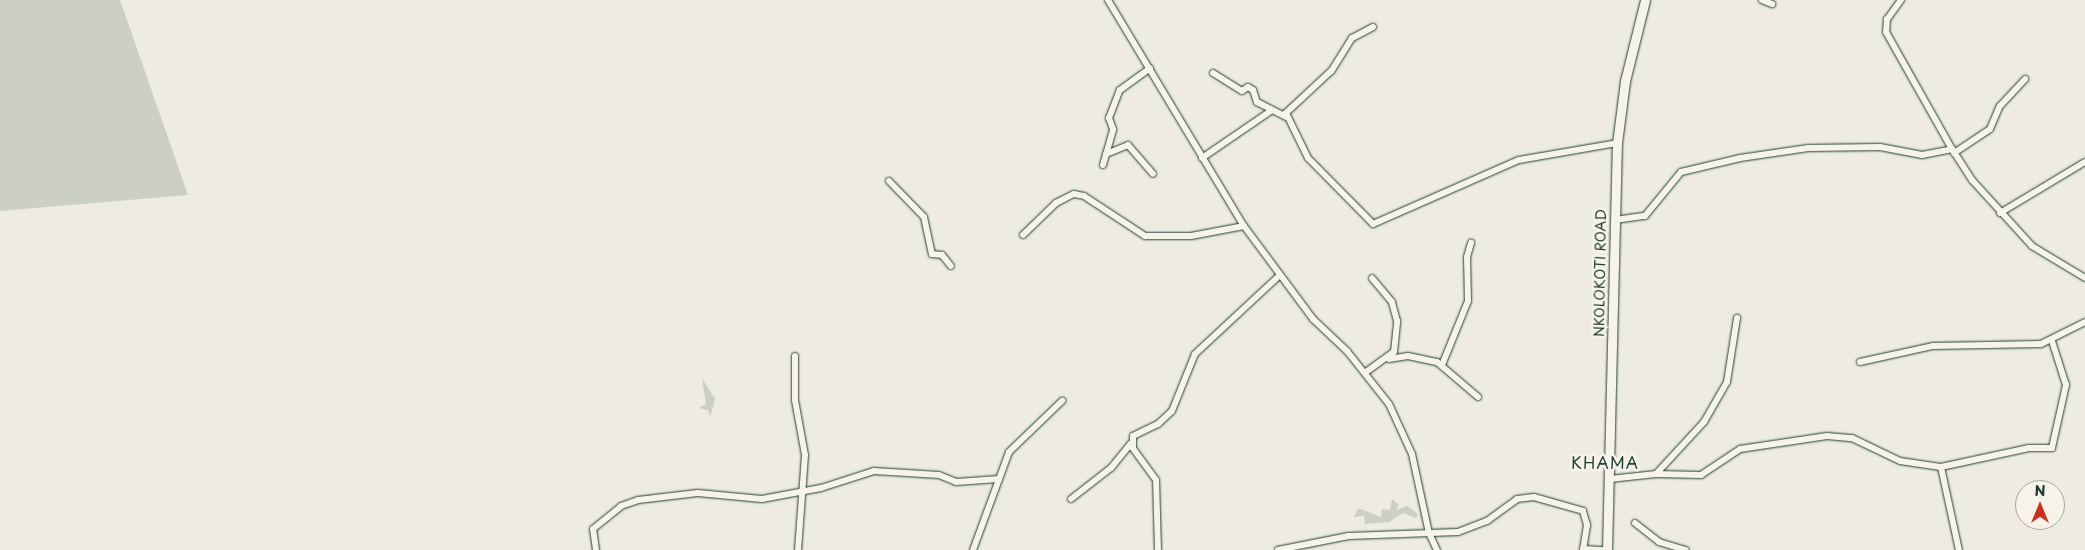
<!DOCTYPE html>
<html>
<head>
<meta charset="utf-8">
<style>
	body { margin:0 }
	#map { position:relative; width:2085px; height:550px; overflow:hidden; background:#eeece1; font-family:"Playpen Sans",sans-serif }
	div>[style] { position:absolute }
	.green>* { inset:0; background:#cccfc4 }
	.roads { filter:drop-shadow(0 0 1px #1f3d34) drop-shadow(0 0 1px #1f3d34) }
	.street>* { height:6px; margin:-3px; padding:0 3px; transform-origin:3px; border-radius:3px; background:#f7f3e8 }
	.secondary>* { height:9px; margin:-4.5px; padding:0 4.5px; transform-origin:4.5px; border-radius:4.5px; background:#f7f3e8 }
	span { translate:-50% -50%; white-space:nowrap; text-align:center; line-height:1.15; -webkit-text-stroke:5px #f7f3e8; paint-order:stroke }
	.street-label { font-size:14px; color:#1f3d34 }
	.quarter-label { font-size:16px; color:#1f3d34; letter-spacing:1px }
	.north { position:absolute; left:2015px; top:480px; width:50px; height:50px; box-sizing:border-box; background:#f7f3e8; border:1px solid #a1aaa0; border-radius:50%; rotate:0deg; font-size:14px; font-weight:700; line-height:20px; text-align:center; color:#1f3d34 }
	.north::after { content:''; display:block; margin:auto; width:18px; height:22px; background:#c8321e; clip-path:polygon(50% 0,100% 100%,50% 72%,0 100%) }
</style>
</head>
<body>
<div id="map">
	<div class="green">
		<div style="clip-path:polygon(0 0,120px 0,188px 195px,0 211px)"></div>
		<div style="clip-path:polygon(702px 378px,715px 399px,710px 417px,708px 410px,699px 408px,706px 404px)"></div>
		<div style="clip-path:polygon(1392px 499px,1399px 505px,1396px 510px,1407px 506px,1418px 514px,1416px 518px,1403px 513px,1389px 522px,1365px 524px,1364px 516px,1354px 517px,1358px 508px,1381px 517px,1382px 509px,1390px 510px)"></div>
	</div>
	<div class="roads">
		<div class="street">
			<div style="left:1108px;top:0;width:264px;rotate:59deg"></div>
			<div style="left:1244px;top:226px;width:116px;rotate:53.4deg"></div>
			<div style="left:1313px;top:319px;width:47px;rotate:43.3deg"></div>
			<div style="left:1347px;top:351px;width:68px;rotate:51.6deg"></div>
			<div style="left:1389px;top:404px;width:55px;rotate:65.3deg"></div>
			<div style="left:1412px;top:454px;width:81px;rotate:77.9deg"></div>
			<div style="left:1429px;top:533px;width:19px;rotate:65deg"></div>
			<div style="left:1762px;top:0;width:11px;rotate:22deg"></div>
			<div style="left:1901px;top:0;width:24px;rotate:126deg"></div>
			<div style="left:1887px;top:19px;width:13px;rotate:94deg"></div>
			<div style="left:1886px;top:32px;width:134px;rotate:60.6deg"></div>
			<div style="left:1373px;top:27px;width:24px;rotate:152deg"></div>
			<div style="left:1352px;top:38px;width:39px;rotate:122deg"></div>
			<div style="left:1331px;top:71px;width:62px;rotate:137deg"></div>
			<div style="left:1286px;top:113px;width:50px;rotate:63.9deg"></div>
			<div style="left:1308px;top:158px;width:93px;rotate:45.4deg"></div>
			<div style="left:1373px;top:224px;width:159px;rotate:-23.7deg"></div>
			<div style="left:1519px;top:160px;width:99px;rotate:-9.8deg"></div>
			<div style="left:1213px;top:73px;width:34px;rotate:32deg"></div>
			<div style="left:1242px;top:91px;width:7px;rotate:-34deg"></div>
			<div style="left:1248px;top:87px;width:6px;rotate:31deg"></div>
			<div style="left:1253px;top:90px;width:13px;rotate:72deg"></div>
			<div style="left:1257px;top:102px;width:33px;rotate:27deg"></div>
			<div style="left:1954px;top:153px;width:43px;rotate:-33.7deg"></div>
			<div style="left:1990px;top:129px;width:25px;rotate:-67deg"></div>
			<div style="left:2000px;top:106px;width:37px;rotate:-47deg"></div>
			<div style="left:1106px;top:154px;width:24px;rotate:-22deg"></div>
			<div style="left:1128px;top:145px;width:38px;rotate:49deg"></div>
			<div style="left:1202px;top:158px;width:85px;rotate:-34.4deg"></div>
			<div style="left:1103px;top:165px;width:37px;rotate:-74deg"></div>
			<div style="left:1113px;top:129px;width:12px;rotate:-110deg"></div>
			<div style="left:1109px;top:118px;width:30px;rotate:-69deg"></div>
			<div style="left:1120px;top:90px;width:37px;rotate:-36deg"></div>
			<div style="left:889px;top:181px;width:50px;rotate:45.8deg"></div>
			<div style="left:924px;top:217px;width:38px;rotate:78deg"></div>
			<div style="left:932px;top:254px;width:10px;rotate:6deg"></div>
			<div style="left:942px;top:255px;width:14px;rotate:51deg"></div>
			<div style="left:2000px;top:213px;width:99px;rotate:-31deg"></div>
			<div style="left:1615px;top:220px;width:30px;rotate:-8deg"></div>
			<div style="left:1645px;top:216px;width:57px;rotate:-50.7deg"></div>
			<div style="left:1681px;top:172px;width:61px;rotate:-13.3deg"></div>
			<div style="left:1740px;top:158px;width:69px;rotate:-8.4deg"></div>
			<div style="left:1808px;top:148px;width:72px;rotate:-0.8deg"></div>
			<div style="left:1880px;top:147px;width:43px;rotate:10.8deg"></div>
			<div style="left:1922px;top:155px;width:31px;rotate:-11deg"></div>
			<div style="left:1952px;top:149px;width:37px;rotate:57deg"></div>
			<div style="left:1972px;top:180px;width:89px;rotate:47.7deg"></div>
			<div style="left:2032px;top:246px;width:62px;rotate:31.1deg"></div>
			<div style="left:1023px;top:235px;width:46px;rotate:-44.1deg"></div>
			<div style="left:1056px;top:203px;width:20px;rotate:-27deg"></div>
			<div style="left:1074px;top:194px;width:10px;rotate:11deg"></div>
			<div style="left:1084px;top:196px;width:73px;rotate:33.3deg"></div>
			<div style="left:1145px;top:236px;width:46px"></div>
			<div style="left:1191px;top:236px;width:54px;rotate:-10.7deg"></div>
			<div style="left:795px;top:356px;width:44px;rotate:90deg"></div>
			<div style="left:795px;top:400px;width:56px;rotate:79.7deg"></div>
			<div style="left:805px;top:455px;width:95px;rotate:94.2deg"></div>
			<div style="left:1389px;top:359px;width:19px;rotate:-9deg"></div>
			<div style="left:1408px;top:356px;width:30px;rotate:12deg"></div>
			<div style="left:1437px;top:362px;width:54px;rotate:40.5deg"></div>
			<div style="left:1860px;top:362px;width:75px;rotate:-12.4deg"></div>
			<div style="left:1933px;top:346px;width:108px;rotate:-1.1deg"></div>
			<div style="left:2041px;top:344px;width:49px;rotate:-26.6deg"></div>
			<div style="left:1442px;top:365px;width:69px;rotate:-67.9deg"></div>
			<div style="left:1468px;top:301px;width:44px;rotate:-91.3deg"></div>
			<div style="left:1467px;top:257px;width:15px;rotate:-74deg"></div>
			<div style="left:1366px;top:372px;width:34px;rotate:-36deg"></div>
			<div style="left:1394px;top:352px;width:31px;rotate:-84deg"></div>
			<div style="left:1397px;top:321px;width:20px;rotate:-105deg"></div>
			<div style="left:1392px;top:302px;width:31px;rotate:-130deg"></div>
			<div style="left:1941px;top:467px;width:85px;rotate:77.8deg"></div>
			<div style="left:1656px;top:474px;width:45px;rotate:1.3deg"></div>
			<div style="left:1701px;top:475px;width:47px;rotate:-33.7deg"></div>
			<div style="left:1740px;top:449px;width:88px;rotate:-8.5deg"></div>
			<div style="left:1827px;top:436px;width:25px;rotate:5deg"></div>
			<div style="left:1852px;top:438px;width:53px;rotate:25.6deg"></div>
			<div style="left:1900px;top:461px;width:41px;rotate:8.3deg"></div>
			<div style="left:1941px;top:467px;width:90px;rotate:-12.2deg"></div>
			<div style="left:2029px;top:448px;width:23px"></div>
			<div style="left:2052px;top:448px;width:65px;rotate:-77.5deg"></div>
			<div style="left:2066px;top:385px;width:46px;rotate:-107.7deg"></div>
			<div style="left:1610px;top:479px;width:46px;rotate:-6.2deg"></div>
			<div style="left:1656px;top:474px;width:71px;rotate:-47.3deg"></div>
			<div style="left:1704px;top:422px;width:46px;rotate:-60.1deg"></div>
			<div style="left:1727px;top:382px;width:65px;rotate:-81.1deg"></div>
			<div style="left:1071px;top:499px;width:51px;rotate:-37.8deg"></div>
			<div style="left:1111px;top:468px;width:32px;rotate:-51deg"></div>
			<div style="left:1635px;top:523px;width:31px;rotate:38deg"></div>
			<div style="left:1659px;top:542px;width:28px;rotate:17deg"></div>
			<div style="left:1583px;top:549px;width:22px;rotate:3deg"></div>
			<div style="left:596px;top:550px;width:21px;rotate:-98deg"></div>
			<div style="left:593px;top:529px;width:36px;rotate:-39deg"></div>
			<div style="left:621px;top:506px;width:18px;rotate:-19deg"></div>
			<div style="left:638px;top:500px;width:60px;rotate:-6.7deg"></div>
			<div style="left:698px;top:493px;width:64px;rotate:5.4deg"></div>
			<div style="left:762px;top:499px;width:60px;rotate:-10.6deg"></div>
			<div style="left:821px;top:488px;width:56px;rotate:-17.8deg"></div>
			<div style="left:874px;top:471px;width:65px;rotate:3.5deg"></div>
			<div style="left:939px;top:475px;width:18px;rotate:22deg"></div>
			<div style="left:956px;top:482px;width:43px;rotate:-4deg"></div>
			<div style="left:973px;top:550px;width:104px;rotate:-69.8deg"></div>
			<div style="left:1009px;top:452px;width:74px;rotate:-43.9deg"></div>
			<div style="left:1158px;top:550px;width:70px;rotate:-91.6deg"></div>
			<div style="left:1156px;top:480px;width:39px;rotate:-126deg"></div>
			<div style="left:1133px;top:448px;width:12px;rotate:-90deg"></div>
			<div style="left:1133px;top:436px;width:28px;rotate:-26deg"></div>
			<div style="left:1158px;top:424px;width:19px;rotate:-43deg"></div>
			<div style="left:1172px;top:411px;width:61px;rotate:-68deg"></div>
			<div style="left:1195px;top:354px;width:115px;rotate:-42.9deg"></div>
			<div style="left:1278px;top:550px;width:72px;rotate:-11.2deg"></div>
			<div style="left:1349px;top:536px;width:109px;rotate:-2.1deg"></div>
			<div style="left:1458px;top:532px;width:31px;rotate:-21deg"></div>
			<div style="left:1487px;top:521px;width:37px;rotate:-36deg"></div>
			<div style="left:1517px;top:499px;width:17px;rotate:-7deg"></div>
			<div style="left:1534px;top:497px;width:51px;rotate:15.9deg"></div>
			<div style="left:1583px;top:511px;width:15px;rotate:74deg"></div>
			<div style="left:1587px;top:525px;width:25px;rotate:99deg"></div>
		</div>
		<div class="secondary">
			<div style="left:1607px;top:550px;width:407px;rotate:-88.6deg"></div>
			<div style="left:1617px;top:143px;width:63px;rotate:-82.6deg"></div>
			<div style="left:1625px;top:81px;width:83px;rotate:-76.1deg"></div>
		</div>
	</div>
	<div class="street-label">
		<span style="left:1600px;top:273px;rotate:-89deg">NKOLOKOTI ROAD</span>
	</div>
	<div class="quarter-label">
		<span style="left:1605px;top:462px">KHAMA</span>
	</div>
	<div class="north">N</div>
</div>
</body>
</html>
